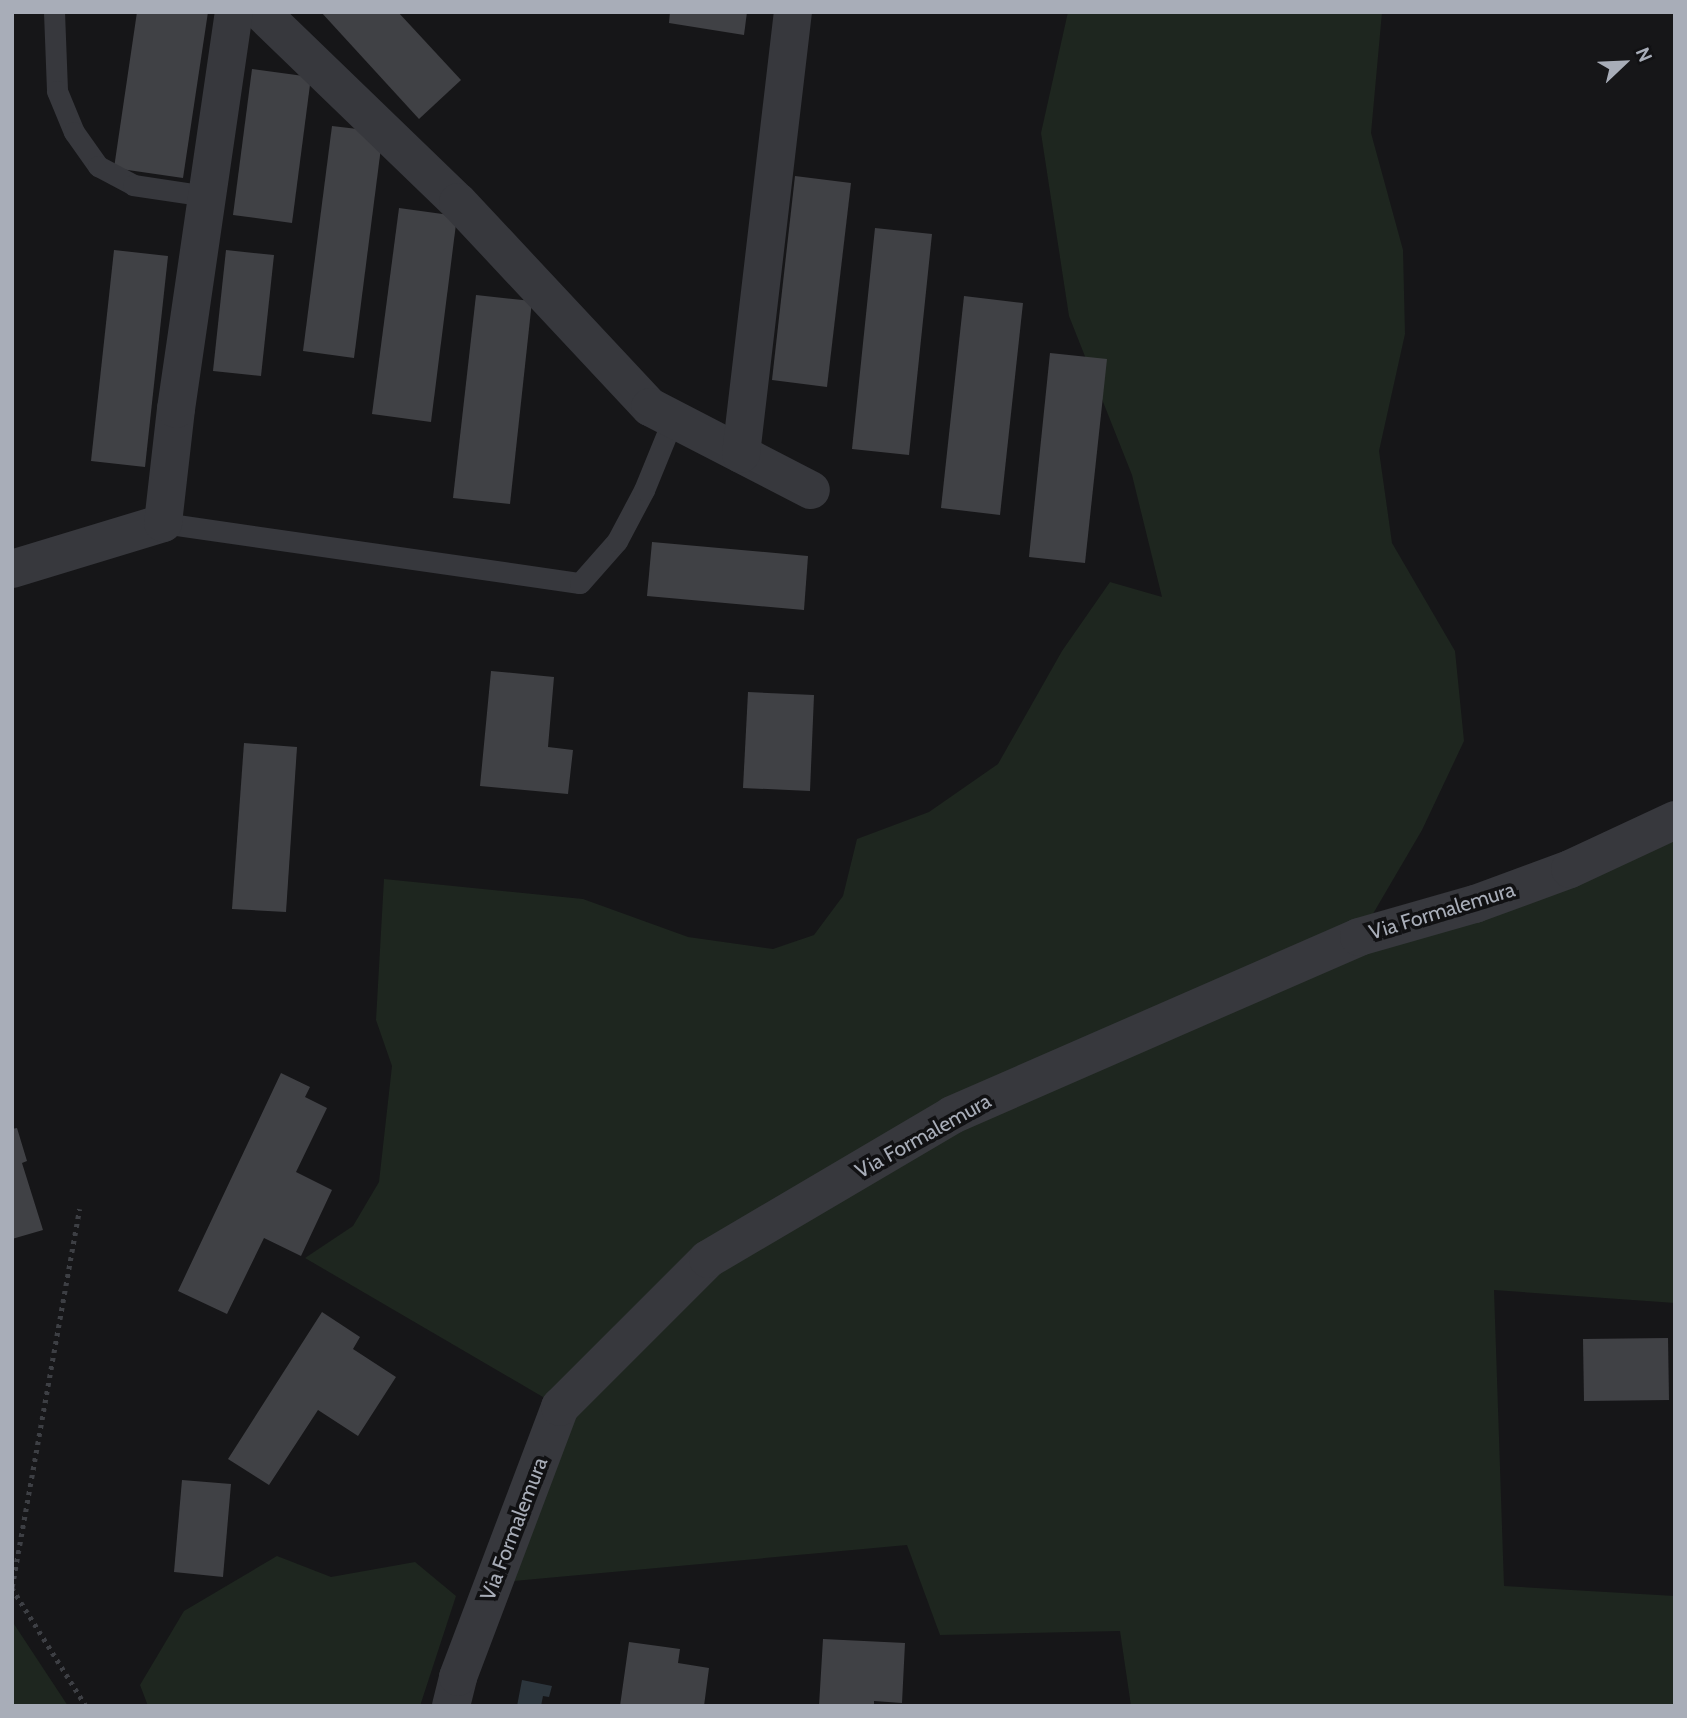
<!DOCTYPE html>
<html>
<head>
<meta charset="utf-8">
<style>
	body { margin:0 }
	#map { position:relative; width:1687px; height:1718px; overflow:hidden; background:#161618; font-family:Cabin,sans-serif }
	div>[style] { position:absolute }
	.green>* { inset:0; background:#1e261f }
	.water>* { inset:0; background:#2c353c }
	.building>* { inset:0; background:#404145 }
	.path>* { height:4.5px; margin-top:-2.25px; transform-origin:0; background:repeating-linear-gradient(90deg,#3d3f44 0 3.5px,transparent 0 8.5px) }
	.lane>* { height:21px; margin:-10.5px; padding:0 10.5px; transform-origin:10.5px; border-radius:10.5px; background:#37383d }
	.street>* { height:38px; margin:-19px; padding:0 19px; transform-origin:19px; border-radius:19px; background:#37383d }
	span { translate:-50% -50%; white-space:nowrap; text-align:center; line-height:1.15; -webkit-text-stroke:7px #111113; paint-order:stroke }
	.street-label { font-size:21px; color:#a8adb8 }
	.frame { position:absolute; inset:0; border:14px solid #a8adb8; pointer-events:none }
	.north { position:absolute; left:1589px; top:28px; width:70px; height:70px; -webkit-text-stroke:5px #111113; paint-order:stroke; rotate:67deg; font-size:19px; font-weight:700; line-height:28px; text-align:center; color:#a8adb8 }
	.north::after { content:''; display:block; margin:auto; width:24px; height:32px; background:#a8adb8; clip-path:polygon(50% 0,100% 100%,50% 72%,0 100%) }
</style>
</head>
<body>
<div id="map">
	<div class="green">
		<div style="clip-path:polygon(1068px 12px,1382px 12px,1371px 133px,1403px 250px,1405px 334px,1379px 451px,1392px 543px,1455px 651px,1464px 741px,1422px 830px,1360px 936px,1675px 820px,1675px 1303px,1494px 1290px,1504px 1586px,1675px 1596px,1675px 1706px,1131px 1706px,1120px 1631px,940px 1635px,907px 1545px,493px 1583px,560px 1407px,305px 1258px,353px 1226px,379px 1182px,392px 1066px,376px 1020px,384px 879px,583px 899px,688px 937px,773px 949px,814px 935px,843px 896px,857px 839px,929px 812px,998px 764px,1062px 651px,1110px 582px,1162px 597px,1132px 475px,1069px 316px,1041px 133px)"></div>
		<div style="clip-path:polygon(277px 1556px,331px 1577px,415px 1562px,456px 1596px,420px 1706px,148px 1706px,140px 1685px,184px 1611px)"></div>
		<div style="clip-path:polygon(12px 1621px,68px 1706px,12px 1706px)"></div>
	</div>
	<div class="water">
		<div style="clip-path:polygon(522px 1680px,552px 1686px,549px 1697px,543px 1696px,541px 1706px,517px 1706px)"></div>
	</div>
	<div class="building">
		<div style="clip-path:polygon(137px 12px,208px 12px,183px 178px,114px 168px)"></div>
		<div style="clip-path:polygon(321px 12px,398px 12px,461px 80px,419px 119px)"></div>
		<div style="clip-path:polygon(670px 12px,747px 12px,744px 35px,669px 23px)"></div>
		<div style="clip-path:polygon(252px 69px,311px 77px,292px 223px,233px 215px)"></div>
		<div style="clip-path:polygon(332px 126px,383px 132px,354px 358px,303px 351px)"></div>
		<div style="clip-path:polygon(795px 176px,851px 183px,827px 387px,772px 380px)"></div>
		<div style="clip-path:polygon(399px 208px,457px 216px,431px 422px,372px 414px)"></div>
		<div style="clip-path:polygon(875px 228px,932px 234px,909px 455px,852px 449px)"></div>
		<div style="clip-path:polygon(114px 250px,168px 256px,145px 467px,91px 461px)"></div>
		<div style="clip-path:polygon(226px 250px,274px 255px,261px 376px,213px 371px)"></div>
		<div style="clip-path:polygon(476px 295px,532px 301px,510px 504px,453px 498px)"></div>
		<div style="clip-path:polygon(964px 296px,1023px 303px,1000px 515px,941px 508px)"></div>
		<div style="clip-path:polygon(1050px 353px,1107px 359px,1085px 563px,1029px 557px)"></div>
		<div style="clip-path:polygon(652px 542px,808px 556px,804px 610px,647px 596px)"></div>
		<div style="clip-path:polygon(491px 671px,554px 677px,548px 747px,573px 750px,568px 794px,480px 786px)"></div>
		<div style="clip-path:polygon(748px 692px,814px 695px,810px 791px,743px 788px)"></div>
		<div style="clip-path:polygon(244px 743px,297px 747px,286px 912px,232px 909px)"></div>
		<div style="clip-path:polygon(281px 1073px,310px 1087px,305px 1097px,327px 1108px,296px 1172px,332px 1190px,301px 1256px,264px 1238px,227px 1314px,178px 1291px)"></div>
		<div style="clip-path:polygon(17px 1128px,27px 1161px,22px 1163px,43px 1230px,12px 1239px,12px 1129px)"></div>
		<div style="clip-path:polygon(322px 1312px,360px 1337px,353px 1349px,396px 1377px,358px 1436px,318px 1410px,269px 1485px,228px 1459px)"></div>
		<div style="clip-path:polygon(1668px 1338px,1669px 1400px,1584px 1401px,1583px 1339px)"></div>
		<div style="clip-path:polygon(182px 1480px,231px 1484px,223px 1577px,174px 1572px)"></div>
		<div style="clip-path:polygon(823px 1639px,905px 1643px,902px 1703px,874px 1701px,874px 1706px,819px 1706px)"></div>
		<div style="clip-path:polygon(629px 1642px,680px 1649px,678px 1663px,709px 1668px,704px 1706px,620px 1706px)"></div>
	</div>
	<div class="path">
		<div style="left:12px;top:1587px;width:384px;rotate:-79.9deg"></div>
		<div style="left:12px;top:1588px;width:139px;rotate:57.9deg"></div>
	</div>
	<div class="lane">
		<div style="left:54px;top:12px;width:79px;rotate:87.8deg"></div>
		<div style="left:57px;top:91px;width:44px;rotate:67.5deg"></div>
		<div style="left:74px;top:132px;width:42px;rotate:54.8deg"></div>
		<div style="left:98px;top:166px;width:40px;rotate:28deg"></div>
		<div style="left:133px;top:185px;width:75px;rotate:8.5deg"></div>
		<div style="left:163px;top:523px;width:421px;rotate:8.2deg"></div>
		<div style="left:580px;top:583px;width:56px;rotate:-48.6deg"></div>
		<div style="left:617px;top:541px;width:58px;rotate:-62.1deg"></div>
		<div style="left:644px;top:490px;width:77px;rotate:-67.8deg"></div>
	</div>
	<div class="street">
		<div style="left:261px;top:12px;width:274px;rotate:44deg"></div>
		<div style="left:458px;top:202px;width:281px;rotate:46.9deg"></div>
		<div style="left:650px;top:407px;width:181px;rotate:27.3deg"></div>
		<div style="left:741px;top:454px;width:445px;rotate:-83.3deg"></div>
		<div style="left:12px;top:569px;width:158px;rotate:-16.9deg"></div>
		<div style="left:163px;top:523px;width:115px;rotate:-83.5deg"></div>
		<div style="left:176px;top:409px;width:401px;rotate:-81.7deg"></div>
		<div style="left:451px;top:1706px;width:30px;rotate:-76deg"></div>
		<div style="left:458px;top:1677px;width:289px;rotate:-69.3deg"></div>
		<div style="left:560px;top:1407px;width:209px;rotate:-45deg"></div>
		<div style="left:708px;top:1259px;width:283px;rotate:-30.5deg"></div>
		<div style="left:952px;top:1115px;width:444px;rotate:-23.6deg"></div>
		<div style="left:1359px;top:937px;width:121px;rotate:-15.9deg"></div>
		<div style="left:1475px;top:904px;width:101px;rotate:-20.2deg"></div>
		<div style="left:1570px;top:869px;width:116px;rotate:-25deg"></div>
	</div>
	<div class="street-label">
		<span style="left:1442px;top:911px;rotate:-17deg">Via Formalemura</span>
		<span style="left:923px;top:1136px;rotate:-29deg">Via Formalemura</span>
		<span style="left:514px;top:1529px;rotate:-69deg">Via Formalemura</span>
	</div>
	<div class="frame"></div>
	<div class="north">N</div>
</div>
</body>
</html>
